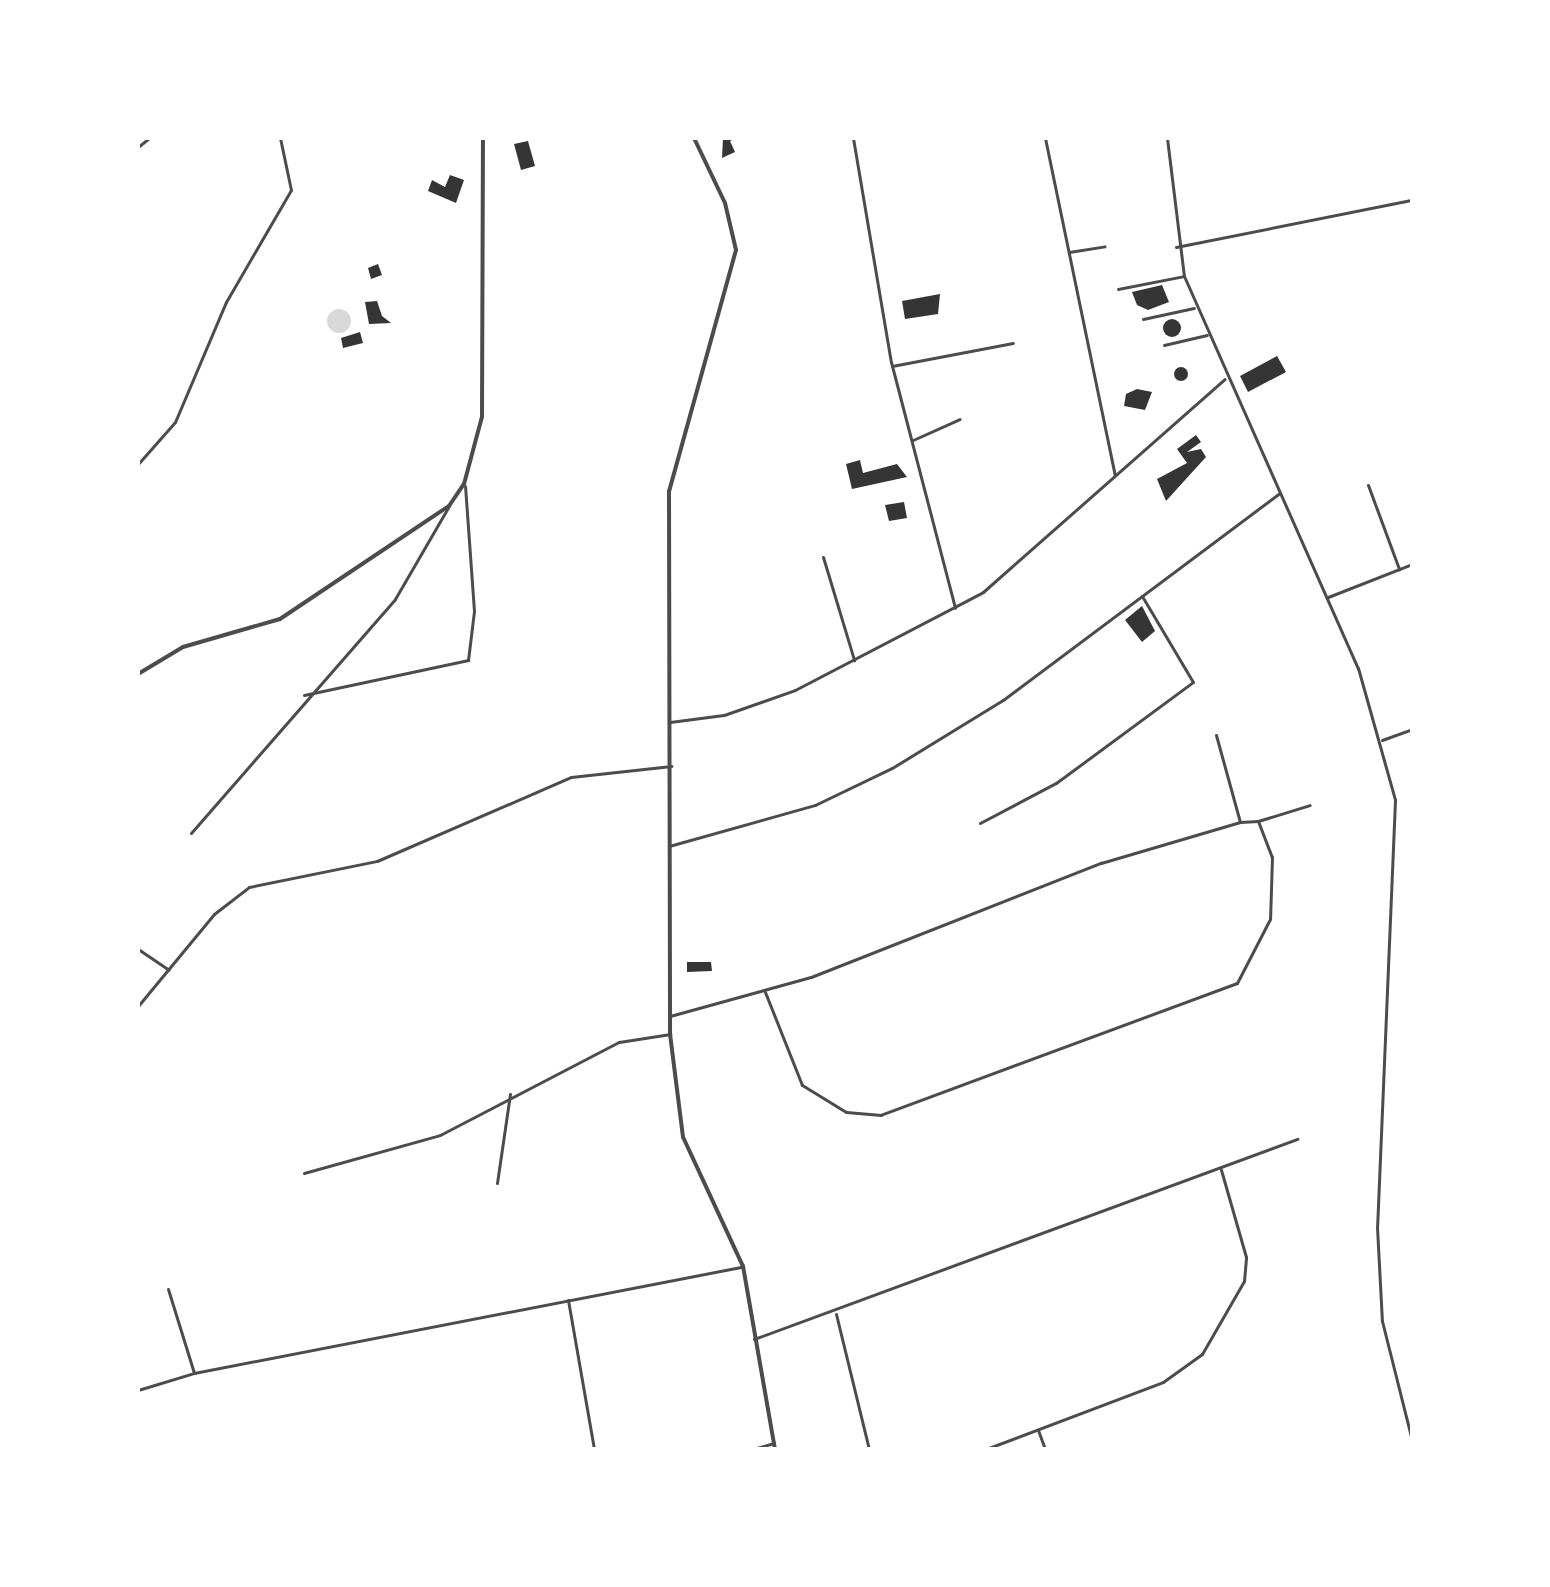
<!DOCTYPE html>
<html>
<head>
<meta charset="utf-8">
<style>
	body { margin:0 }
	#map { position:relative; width:1550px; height:1587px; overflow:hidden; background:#fff; font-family:Manrope,sans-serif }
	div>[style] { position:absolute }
	.water>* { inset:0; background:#d9d9d9 }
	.round { border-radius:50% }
	.building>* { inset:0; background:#353535 }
	.minor>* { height:3px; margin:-1.5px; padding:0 1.5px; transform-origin:1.5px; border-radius:1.5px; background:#4c4c4c }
	.tertiary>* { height:4px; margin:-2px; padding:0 2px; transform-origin:2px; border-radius:2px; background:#4c4c4c }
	span { translate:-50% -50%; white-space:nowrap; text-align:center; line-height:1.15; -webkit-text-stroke:6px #fff; paint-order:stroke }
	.frame { position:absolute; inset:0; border:140px solid #fff; pointer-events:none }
</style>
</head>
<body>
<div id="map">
	<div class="water">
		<div class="round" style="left:327px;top:309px;width:24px;height:24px"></div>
	</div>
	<div class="building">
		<div style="clip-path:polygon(723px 138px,737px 138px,730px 141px,735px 152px,722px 158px)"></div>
		<div style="clip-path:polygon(528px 141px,535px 166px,521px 170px,514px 144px)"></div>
		<div style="clip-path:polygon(450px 175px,464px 180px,456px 203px,428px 191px,432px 180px,445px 187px)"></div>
		<div style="clip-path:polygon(378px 264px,382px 275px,371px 279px,368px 268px)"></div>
		<div style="clip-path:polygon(1162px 285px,1169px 302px,1148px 310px,1137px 305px,1132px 292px)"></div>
		<div style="clip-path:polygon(940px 294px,938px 314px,905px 319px,902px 301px)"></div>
		<div style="clip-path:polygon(377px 301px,382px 316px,391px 323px,369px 324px,365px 302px)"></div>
		<div class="round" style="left:1163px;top:319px;width:18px;height:18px"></div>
		<div style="clip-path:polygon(360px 332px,363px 343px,343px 348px,341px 338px)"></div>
		<div style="clip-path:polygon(1277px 356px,1286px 372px,1248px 392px,1240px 376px)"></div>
		<div class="round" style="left:1174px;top:367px;width:14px;height:14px"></div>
		<div style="clip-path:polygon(1137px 389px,1152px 392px,1145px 410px,1124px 406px,1126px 394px)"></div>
		<div style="clip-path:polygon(1196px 435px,1201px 442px,1187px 452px,1201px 449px,1206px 457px,1166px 501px,1157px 479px,1187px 463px,1177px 449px)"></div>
		<div style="clip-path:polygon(860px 460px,863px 473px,897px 464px,907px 477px,852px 489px,846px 464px)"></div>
		<div style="clip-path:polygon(904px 502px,907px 518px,889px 521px,885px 505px)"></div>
		<div style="clip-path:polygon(1142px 606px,1155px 631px,1142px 642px,1125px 620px)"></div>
		<div style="clip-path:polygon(687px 962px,711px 962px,712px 971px,687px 972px)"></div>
	</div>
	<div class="minor">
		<div style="left:853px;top:138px;width:227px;rotate:80.4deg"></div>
		<div style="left:891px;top:362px;width:254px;rotate:75.4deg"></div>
		<div style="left:1045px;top:138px;width:344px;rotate:78.3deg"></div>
		<div style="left:1167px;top:138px;width:139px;rotate:83deg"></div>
		<div style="left:1184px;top:276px;width:429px;rotate:66.1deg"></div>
		<div style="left:1358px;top:668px;width:137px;rotate:74.3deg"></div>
		<div style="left:1395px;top:800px;width:427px;rotate:92.4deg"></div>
		<div style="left:1377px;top:1227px;width:94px;rotate:87deg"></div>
		<div style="left:1382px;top:1321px;width:123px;rotate:75.9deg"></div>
		<div style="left:138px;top:147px;width:14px;rotate:-39deg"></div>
		<div style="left:1176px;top:247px;width:241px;rotate:-11.3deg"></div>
		<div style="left:1069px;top:252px;width:36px;rotate:-9deg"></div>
		<div style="left:1118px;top:289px;width:67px;rotate:-11.1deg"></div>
		<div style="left:1143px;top:319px;width:52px;rotate:-12.2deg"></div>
		<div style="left:1164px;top:345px;width:44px;rotate:-13.1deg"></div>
		<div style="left:892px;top:366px;width:123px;rotate:-10.8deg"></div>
		<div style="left:913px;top:440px;width:51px;rotate:-24.1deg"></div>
		<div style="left:138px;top:464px;width:56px;rotate:-48.6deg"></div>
		<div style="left:175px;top:422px;width:130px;rotate:-67deg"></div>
		<div style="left:226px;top:302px;width:129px;rotate:-59.9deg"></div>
		<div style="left:291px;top:190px;width:53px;rotate:-101.9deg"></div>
		<div style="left:1368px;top:485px;width:90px;rotate:69.7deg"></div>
		<div style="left:823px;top:557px;width:108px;rotate:73.2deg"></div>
		<div style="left:1328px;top:597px;width:90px;rotate:-21.4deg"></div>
		<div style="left:304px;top:695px;width:168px;rotate:-12deg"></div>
		<div style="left:468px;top:660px;width:49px;rotate:-83deg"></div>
		<div style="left:474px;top:611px;width:125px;rotate:-94.1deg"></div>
		<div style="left:670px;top:722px;width:54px;rotate:-7.4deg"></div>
		<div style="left:724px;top:715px;width:75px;rotate:-19.4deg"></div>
		<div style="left:795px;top:690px;width:212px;rotate:-27.5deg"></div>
		<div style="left:983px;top:592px;width:322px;rotate:-41.4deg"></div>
		<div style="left:1216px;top:735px;width:90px;rotate:74.6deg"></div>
		<div style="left:1382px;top:740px;width:32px;rotate:-20deg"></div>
		<div style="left:1258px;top:821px;width:54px;rotate:-17.1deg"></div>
		<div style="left:980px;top:823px;width:86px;rotate:-27.8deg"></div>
		<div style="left:1056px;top:783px;width:170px;rotate:-36.4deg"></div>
		<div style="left:1193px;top:682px;width:100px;rotate:-120.7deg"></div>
		<div style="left:191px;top:833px;width:310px;rotate:-48.9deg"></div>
		<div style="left:395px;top:599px;width:108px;rotate:-59.9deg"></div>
		<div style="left:669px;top:846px;width:152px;rotate:-15.7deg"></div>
		<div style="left:815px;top:805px;width:85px;rotate:-25.7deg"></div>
		<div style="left:892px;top:768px;width:130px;rotate:-31.5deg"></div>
		<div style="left:1003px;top:700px;width:344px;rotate:-36.8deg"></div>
		<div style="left:138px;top:949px;width:37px;rotate:34deg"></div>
		<div style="left:138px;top:1006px;width:119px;rotate:-50.4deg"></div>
		<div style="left:214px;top:914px;width:44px;rotate:-37.6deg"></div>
		<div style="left:249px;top:887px;width:131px;rotate:-11.5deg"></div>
		<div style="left:377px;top:861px;width:211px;rotate:-23.4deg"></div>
		<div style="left:571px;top:777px;width:101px;rotate:-6.3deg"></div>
		<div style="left:670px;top:1016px;width:146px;rotate:-15.5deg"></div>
		<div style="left:811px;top:977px;width:312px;rotate:-21.5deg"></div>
		<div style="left:1101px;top:863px;width:145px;rotate:-16.4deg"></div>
		<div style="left:1240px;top:822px;width:18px;rotate:-3deg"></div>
		<div style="left:1258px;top:821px;width:39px;rotate:69deg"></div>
		<div style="left:1272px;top:857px;width:62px;rotate:91.8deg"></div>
		<div style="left:1270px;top:919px;width:72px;rotate:117.3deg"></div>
		<div style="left:1237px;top:983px;width:380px;rotate:159.7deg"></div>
		<div style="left:881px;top:1115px;width:35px;rotate:-175deg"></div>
		<div style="left:846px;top:1112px;width:52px;rotate:-148.5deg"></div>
		<div style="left:802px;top:1085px;width:100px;rotate:-111.7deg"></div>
		<div style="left:304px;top:1173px;width:141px;rotate:-15.6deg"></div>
		<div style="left:440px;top:1135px;width:202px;rotate:-27.5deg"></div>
		<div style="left:619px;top:1042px;width:52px;rotate:-8.9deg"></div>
		<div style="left:497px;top:1183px;width:90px;rotate:-81.7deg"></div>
		<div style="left:168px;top:1289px;width:88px;rotate:72.8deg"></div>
		<div style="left:568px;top:1300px;width:151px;rotate:80.1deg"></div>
		<div style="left:836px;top:1314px;width:139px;rotate:76.3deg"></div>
		<div style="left:754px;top:1339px;width:579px;rotate:-20.22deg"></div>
		<div style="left:138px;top:1390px;width:59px;rotate:-16.9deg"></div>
		<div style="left:194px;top:1373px;width:557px;rotate:-10.97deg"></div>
		<div style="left:1038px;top:1430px;width:20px;rotate:70deg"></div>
		<div style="left:753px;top:1449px;width:22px;rotate:-16deg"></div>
		<div style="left:986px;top:1449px;width:189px;rotate:-20.7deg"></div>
		<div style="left:1163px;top:1382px;width:48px;rotate:-35.7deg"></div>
		<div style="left:1202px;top:1354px;width:84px;rotate:-60.1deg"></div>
		<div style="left:1244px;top:1281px;width:24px;rotate:-85deg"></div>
		<div style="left:1246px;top:1257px;width:91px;rotate:-106deg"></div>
	</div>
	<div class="tertiary">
		<div style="left:694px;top:138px;width:72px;rotate:64.5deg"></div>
		<div style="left:725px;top:203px;width:48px;rotate:76.8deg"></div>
		<div style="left:736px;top:250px;width:250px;rotate:105.5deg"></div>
		<div style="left:669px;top:491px;width:543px;rotate:89.89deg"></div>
		<div style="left:670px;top:1034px;width:104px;rotate:82.8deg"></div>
		<div style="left:683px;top:1137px;width:142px;rotate:65.1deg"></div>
		<div style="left:743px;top:1266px;width:186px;rotate:80.1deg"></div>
		<div style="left:138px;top:674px;width:52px;rotate:-31deg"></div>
		<div style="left:183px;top:647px;width:101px;rotate:-16.1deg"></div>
		<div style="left:280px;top:619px;width:203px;rotate:-33.8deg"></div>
		<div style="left:449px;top:506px;width:27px;rotate:-56deg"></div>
		<div style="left:464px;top:484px;width:69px;rotate:-75deg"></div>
		<div style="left:482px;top:417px;width:279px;rotate:-89.8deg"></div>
	</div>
	<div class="frame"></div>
</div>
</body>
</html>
